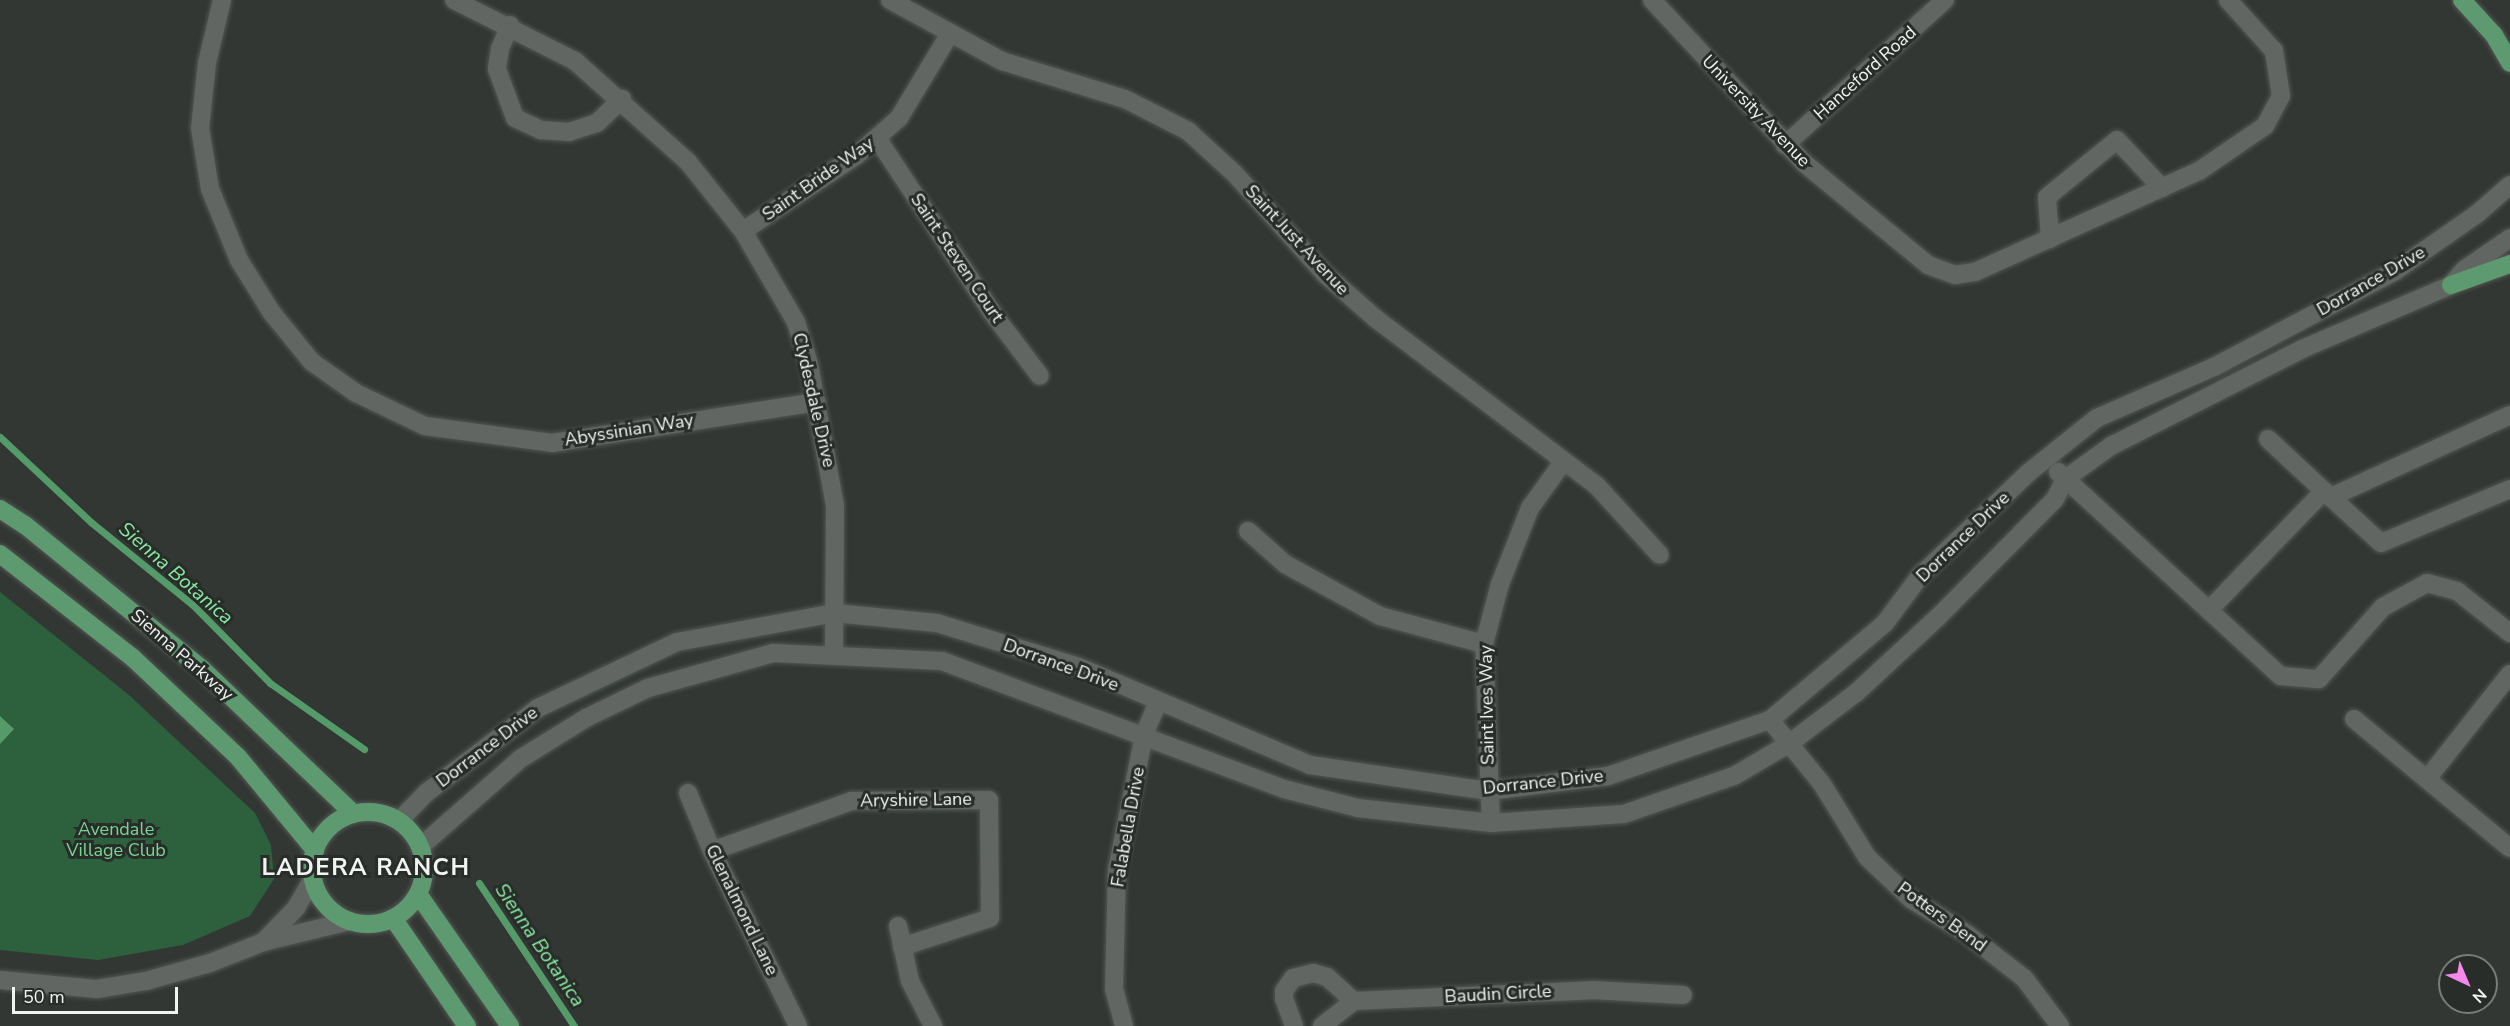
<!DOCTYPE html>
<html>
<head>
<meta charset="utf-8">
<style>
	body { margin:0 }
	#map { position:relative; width:2510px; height:1026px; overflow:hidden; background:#323733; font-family:"Nunito Sans",sans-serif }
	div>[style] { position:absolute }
	.green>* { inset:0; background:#2d603c }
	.water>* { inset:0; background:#559b69 }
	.stream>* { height:7px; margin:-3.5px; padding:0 3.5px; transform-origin:3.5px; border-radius:3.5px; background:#559b69 }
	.roads { filter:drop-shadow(0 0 2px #525653) drop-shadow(0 0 2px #525653) }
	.minor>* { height:18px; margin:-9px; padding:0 9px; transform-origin:9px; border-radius:9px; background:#616662 }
	.major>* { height:18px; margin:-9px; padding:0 9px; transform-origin:9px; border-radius:9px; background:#5e9a70 }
	.major>.ring { margin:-9px; padding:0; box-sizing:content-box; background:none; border:18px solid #5e9a70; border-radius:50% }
	span { translate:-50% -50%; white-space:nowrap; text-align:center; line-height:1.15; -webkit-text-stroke:6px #282d29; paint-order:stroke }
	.street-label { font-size:18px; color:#f1f4f1 }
	.park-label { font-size:18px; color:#77d792 }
	.water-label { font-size:20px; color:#88e9a2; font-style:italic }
	.district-label { font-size:24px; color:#f1f4f1; font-weight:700; letter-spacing:1.5px }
	.north { position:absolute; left:2438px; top:954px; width:60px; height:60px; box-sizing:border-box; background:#282d29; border:2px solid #787d79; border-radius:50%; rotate:136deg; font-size:16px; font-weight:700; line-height:24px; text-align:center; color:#f1f4f1 }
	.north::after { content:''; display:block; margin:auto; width:21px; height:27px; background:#f788eb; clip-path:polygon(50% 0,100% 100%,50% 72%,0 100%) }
	.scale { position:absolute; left:12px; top:987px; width:166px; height:27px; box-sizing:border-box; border:3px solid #f1f4f1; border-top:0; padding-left:8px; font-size:18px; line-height:21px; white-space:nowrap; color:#f1f4f1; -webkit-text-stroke:4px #282d29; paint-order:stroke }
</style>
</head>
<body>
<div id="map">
	<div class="green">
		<div style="clip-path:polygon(0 592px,129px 695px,255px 813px,271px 845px,274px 879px,250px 916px,183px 945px,98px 960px,0 950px)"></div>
	</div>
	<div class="water">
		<div style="clip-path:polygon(0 716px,14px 729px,0 744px)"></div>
	</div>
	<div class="stream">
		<div style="left:0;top:437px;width:126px;rotate:43.1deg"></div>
		<div style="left:92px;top:523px;width:130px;rotate:39.1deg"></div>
		<div style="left:193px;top:605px;width:110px;rotate:45.4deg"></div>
		<div style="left:270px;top:683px;width:115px;rotate:35.1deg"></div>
		<div style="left:479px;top:883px;width:172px;rotate:56.4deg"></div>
	</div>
	<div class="roads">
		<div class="minor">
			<div style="left:222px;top:0;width:65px;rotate:103.4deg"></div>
			<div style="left:207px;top:63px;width:65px;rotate:96.1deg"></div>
			<div style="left:200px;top:128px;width:62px;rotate:80.7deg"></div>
			<div style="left:210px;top:189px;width:77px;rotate:67.8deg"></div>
			<div style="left:239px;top:260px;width:62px;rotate:58.1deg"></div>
			<div style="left:272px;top:313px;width:63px;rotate:50.8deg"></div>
			<div style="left:312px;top:362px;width:54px;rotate:35.2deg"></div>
			<div style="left:356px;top:393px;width:76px;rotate:25.6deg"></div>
			<div style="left:425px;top:426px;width:128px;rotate:7.6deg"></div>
			<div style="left:552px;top:443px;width:268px;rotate:-8.8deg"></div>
			<div style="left:454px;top:0;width:136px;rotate:26.8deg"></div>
			<div style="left:575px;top:61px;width:152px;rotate:41.8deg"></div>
			<div style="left:688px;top:162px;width:88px;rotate:51.4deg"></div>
			<div style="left:743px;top:231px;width:105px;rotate:59.8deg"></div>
			<div style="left:796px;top:322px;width:44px;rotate:72.8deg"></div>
			<div style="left:809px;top:364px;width:144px;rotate:79.6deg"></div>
			<div style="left:835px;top:506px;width:148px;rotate:90.4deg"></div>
			<div style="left:890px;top:0;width:128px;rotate:28.6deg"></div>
			<div style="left:1002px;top:61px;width:129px;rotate:17.2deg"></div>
			<div style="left:1125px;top:99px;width:71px;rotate:26.9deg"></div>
			<div style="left:1188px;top:131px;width:62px;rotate:42.4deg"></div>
			<div style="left:1234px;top:173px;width:137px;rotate:48deg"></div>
			<div style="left:1326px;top:275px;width:65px;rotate:41.3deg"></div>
			<div style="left:1375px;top:318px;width:278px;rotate:37.1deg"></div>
			<div style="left:1597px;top:486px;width:93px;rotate:47.6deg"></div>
			<div style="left:1652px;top:0;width:223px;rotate:47deg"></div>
			<div style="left:1804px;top:163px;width:161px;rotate:39.4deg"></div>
			<div style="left:1928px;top:265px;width:29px;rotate:20deg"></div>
			<div style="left:1955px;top:275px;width:20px;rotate:-9deg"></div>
			<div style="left:1975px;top:272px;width:246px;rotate:-24.3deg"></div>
			<div style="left:2199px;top:171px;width:80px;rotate:-34.3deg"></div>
			<div style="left:2265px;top:126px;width:34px;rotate:-62deg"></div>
			<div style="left:2281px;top:96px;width:46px;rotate:-98.8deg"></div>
			<div style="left:2274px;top:51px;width:69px;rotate:-132deg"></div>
			<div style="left:510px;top:25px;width:26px;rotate:113deg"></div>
			<div style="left:500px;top:49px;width:20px;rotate:99deg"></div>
			<div style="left:497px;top:69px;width:52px;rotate:69.8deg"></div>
			<div style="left:515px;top:118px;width:29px;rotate:25deg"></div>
			<div style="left:541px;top:130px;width:28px;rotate:4deg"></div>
			<div style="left:569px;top:132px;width:29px;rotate:-18deg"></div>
			<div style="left:597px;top:123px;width:35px;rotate:-44deg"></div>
			<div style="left:877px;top:138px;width:207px;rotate:56.6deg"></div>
			<div style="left:991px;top:311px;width:81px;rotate:53deg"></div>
			<div style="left:1785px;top:145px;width:216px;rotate:-42.2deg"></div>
			<div style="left:743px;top:231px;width:137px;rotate:-33.7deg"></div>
			<div style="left:857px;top:155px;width:56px;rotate:-41.4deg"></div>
			<div style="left:899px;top:118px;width:97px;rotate:-58.9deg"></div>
			<div style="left:2050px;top:239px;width:42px;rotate:-94.1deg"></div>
			<div style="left:2047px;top:197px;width:90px;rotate:-39.2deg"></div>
			<div style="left:2117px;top:140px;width:66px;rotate:46.8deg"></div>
			<div style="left:2268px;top:439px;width:76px;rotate:42.9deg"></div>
			<div style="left:2058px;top:472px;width:302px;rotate:42.5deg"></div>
			<div style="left:2281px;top:676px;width:38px;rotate:5deg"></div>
			<div style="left:2319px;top:679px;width:96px;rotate:-48.4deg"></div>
			<div style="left:2383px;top:607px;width:50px;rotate:-28.6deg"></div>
			<div style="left:2427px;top:583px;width:31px;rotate:15deg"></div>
			<div style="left:2457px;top:591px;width:68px;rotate:38.4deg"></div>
			<div style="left:2331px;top:497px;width:197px;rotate:-24.6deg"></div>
			<div style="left:1248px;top:531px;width:50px;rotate:41.7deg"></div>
			<div style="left:1285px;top:564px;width:108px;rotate:28.7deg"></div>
			<div style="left:1380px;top:616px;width:108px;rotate:15.1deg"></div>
			<div style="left:2209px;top:610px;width:165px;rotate:-46deg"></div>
			<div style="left:2324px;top:491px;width:77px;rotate:42.4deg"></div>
			<div style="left:2381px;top:543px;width:140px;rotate:-22.7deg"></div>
			<div style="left:2354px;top:719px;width:202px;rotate:39.6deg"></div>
			<div style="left:1770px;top:720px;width:82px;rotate:50.9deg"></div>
			<div style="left:1822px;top:784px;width:86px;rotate:58.3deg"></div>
			<div style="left:1867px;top:857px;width:61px;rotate:43.7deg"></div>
			<div style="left:1911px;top:899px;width:66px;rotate:32deg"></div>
			<div style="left:1967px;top:934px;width:72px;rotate:37.7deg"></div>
			<div style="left:2024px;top:978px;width:60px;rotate:53.1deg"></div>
			<div style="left:2427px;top:779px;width:134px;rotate:-51.7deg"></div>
			<div style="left:688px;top:793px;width:63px;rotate:67.5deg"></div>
			<div style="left:712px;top:851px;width:195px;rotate:63.8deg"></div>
			<div style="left:399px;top:821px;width:39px;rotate:-46deg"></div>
			<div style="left:426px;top:793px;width:141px;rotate:-37.2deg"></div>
			<div style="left:538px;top:708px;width:154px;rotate:-25.4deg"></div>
			<div style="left:677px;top:642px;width:161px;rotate:-10.4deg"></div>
			<div style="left:835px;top:613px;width:102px;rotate:5.6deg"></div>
			<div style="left:937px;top:623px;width:149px;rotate:17.2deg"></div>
			<div style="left:1079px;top:667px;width:251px;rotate:23deg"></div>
			<div style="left:1310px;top:765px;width:181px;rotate:8.3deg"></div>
			<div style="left:1489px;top:791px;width:120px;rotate:-7.2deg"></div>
			<div style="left:1608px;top:776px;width:171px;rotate:-19.1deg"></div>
			<div style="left:1770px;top:720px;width:150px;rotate:-40.1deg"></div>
			<div style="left:1885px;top:623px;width:59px;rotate:-53.3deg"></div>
			<div style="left:1920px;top:576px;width:149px;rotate:-43.6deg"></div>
			<div style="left:2028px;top:473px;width:88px;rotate:-38.6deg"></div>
			<div style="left:2097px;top:418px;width:128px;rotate:-23.6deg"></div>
			<div style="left:2214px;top:367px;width:205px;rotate:-27.9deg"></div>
			<div style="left:2395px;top:271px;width:100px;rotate:-34.8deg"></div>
			<div style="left:2477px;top:214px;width:44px;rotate:-41.3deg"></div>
			<div style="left:1491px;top:823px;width:179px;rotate:-92.2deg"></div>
			<div style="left:1484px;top:644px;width:62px;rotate:-75.1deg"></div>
			<div style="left:1500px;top:584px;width:82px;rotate:-68.5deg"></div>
			<div style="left:1530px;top:508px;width:57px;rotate:-54.3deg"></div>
			<div style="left:420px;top:847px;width:133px;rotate:-41.3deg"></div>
			<div style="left:520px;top:759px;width:78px;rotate:-31.8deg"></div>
			<div style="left:586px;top:718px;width:69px;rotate:-25.8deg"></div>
			<div style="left:648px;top:688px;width:130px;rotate:-15.6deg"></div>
			<div style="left:773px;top:653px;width:169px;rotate:2.7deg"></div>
			<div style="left:942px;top:661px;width:365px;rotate:20.5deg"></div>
			<div style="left:1284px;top:789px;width:76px;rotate:14.4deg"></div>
			<div style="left:1358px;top:808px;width:134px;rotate:6.4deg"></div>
			<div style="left:1491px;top:823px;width:133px;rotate:-3.9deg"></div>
			<div style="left:1624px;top:814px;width:116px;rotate:-19.1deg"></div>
			<div style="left:1734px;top:776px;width:65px;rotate:-30.5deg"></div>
			<div style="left:1790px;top:743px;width:84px;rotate:-37.3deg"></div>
			<div style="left:1857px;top:692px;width:110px;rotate:-42.8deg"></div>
			<div style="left:1938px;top:617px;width:166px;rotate:-45.2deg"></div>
			<div style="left:2055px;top:499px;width:22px;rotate:-63deg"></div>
			<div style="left:2065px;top:479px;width:57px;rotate:-35.7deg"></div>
			<div style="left:2111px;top:446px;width:214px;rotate:-26.9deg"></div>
			<div style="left:2302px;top:349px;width:162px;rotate:-23.2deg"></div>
			<div style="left:2451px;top:285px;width:20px;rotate:-49deg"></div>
			<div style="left:2464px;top:270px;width:56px;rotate:-34.8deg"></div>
			<div style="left:712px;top:851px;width:149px;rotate:-19.7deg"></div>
			<div style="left:852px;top:801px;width:137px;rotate:-0.4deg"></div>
			<div style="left:989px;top:800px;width:118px;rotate:89.5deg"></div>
			<div style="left:990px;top:918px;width:93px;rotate:161.8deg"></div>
			<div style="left:898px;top:926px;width:56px;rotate:77.7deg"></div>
			<div style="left:910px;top:981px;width:51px;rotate:62.9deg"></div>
			<div style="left:265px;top:940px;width:45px;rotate:-45.9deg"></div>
			<div style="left:296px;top:908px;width:34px;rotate:-60deg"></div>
			<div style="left:0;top:980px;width:97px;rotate:5.3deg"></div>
			<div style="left:97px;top:989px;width:50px;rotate:-9.3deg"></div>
			<div style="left:146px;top:981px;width:66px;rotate:-15.7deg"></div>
			<div style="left:210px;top:963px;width:57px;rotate:-21.6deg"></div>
			<div style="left:263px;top:942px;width:89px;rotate:-13.6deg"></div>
			<div style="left:1124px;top:1026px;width:38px;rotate:-105deg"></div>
			<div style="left:1114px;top:989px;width:119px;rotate:-88.6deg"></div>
			<div style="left:1117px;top:870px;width:138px;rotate:-78.7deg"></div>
			<div style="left:1144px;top:735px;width:36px;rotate:-67deg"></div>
			<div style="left:1294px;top:1026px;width:29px;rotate:-110deg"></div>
			<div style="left:1284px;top:999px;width:8px;rotate:-90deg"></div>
			<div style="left:1284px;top:991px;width:16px;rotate:-55deg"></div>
			<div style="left:1293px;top:978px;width:21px;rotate:-14deg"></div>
			<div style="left:1313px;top:973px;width:15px;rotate:16deg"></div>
			<div style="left:1327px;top:977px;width:36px;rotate:42deg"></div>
			<div style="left:1322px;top:1026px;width:41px;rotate:-38deg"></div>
			<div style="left:1354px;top:1001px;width:239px;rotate:-2.6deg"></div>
			<div style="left:1593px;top:990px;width:90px;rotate:3.2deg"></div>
		</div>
		<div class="major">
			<div style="left:2462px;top:0;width:47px;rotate:47.6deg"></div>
			<div style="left:2494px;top:35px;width:32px;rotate:60deg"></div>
			<div style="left:2451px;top:285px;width:63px;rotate:-19.6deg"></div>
			<div style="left:0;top:509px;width:30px;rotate:33deg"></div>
			<div style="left:25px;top:525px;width:227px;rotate:39.1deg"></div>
			<div style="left:201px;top:668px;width:211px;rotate:43.7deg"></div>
			<div style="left:0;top:554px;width:169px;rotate:38deg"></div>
			<div style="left:133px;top:658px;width:144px;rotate:43.3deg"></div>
			<div style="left:238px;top:757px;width:121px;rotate:50.4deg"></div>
			<div class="ring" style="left:312px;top:812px;width:94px;height:94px"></div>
			<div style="left:418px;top:894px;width:161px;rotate:55.1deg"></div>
			<div style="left:393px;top:918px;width:131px;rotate:55.6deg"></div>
		</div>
	</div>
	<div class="street-label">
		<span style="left:1865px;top:73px;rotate:-42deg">Hanceford Road</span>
		<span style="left:1756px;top:111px;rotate:46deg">University Avenue</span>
		<span style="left:818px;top:179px;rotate:-35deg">Saint Bride Way</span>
		<span style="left:1297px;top:240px;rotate:47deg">Saint Just Avenue</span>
		<span style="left:957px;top:258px;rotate:56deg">Saint Steven Court</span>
		<span style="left:2371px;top:281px;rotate:-30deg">Dorrance Drive</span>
		<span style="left:814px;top:400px;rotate:77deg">Clydesdale Drive</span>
		<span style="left:629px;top:430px;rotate:-9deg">Abyssinian Way</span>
		<span style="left:1963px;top:537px;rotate:-44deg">Dorrance Drive</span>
		<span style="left:182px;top:655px;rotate:41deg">Sienna Parkway</span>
		<span style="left:1061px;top:665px;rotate:20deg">Dorrance Drive</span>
		<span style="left:1487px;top:705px;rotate:-91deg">Saint Ives Way</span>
		<span style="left:487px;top:747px;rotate:-37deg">Dorrance Drive</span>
		<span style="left:1543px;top:782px;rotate:-6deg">Dorrance Drive</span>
		<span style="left:916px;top:800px;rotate:-1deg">Aryshire Lane</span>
		<span style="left:1128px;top:827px;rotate:-80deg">Falabella Drive</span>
		<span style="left:742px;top:910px;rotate:64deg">Glenalmond Lane</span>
		<span style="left:1942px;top:917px;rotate:36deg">Potters Bend</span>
		<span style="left:1498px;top:994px;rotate:-3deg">Baudin Circle</span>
	</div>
	<div class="park-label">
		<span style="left:116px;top:840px">Avendale<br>Village Club</span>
	</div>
	<div class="water-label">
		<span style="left:176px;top:573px;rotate:41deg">Sienna Botanica</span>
		<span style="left:540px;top:945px;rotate:56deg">Sienna Botanica</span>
	</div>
	<div class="district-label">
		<span style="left:366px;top:868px">LADERA RANCH</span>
	</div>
	<div class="north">N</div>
	<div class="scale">50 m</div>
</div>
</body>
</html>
